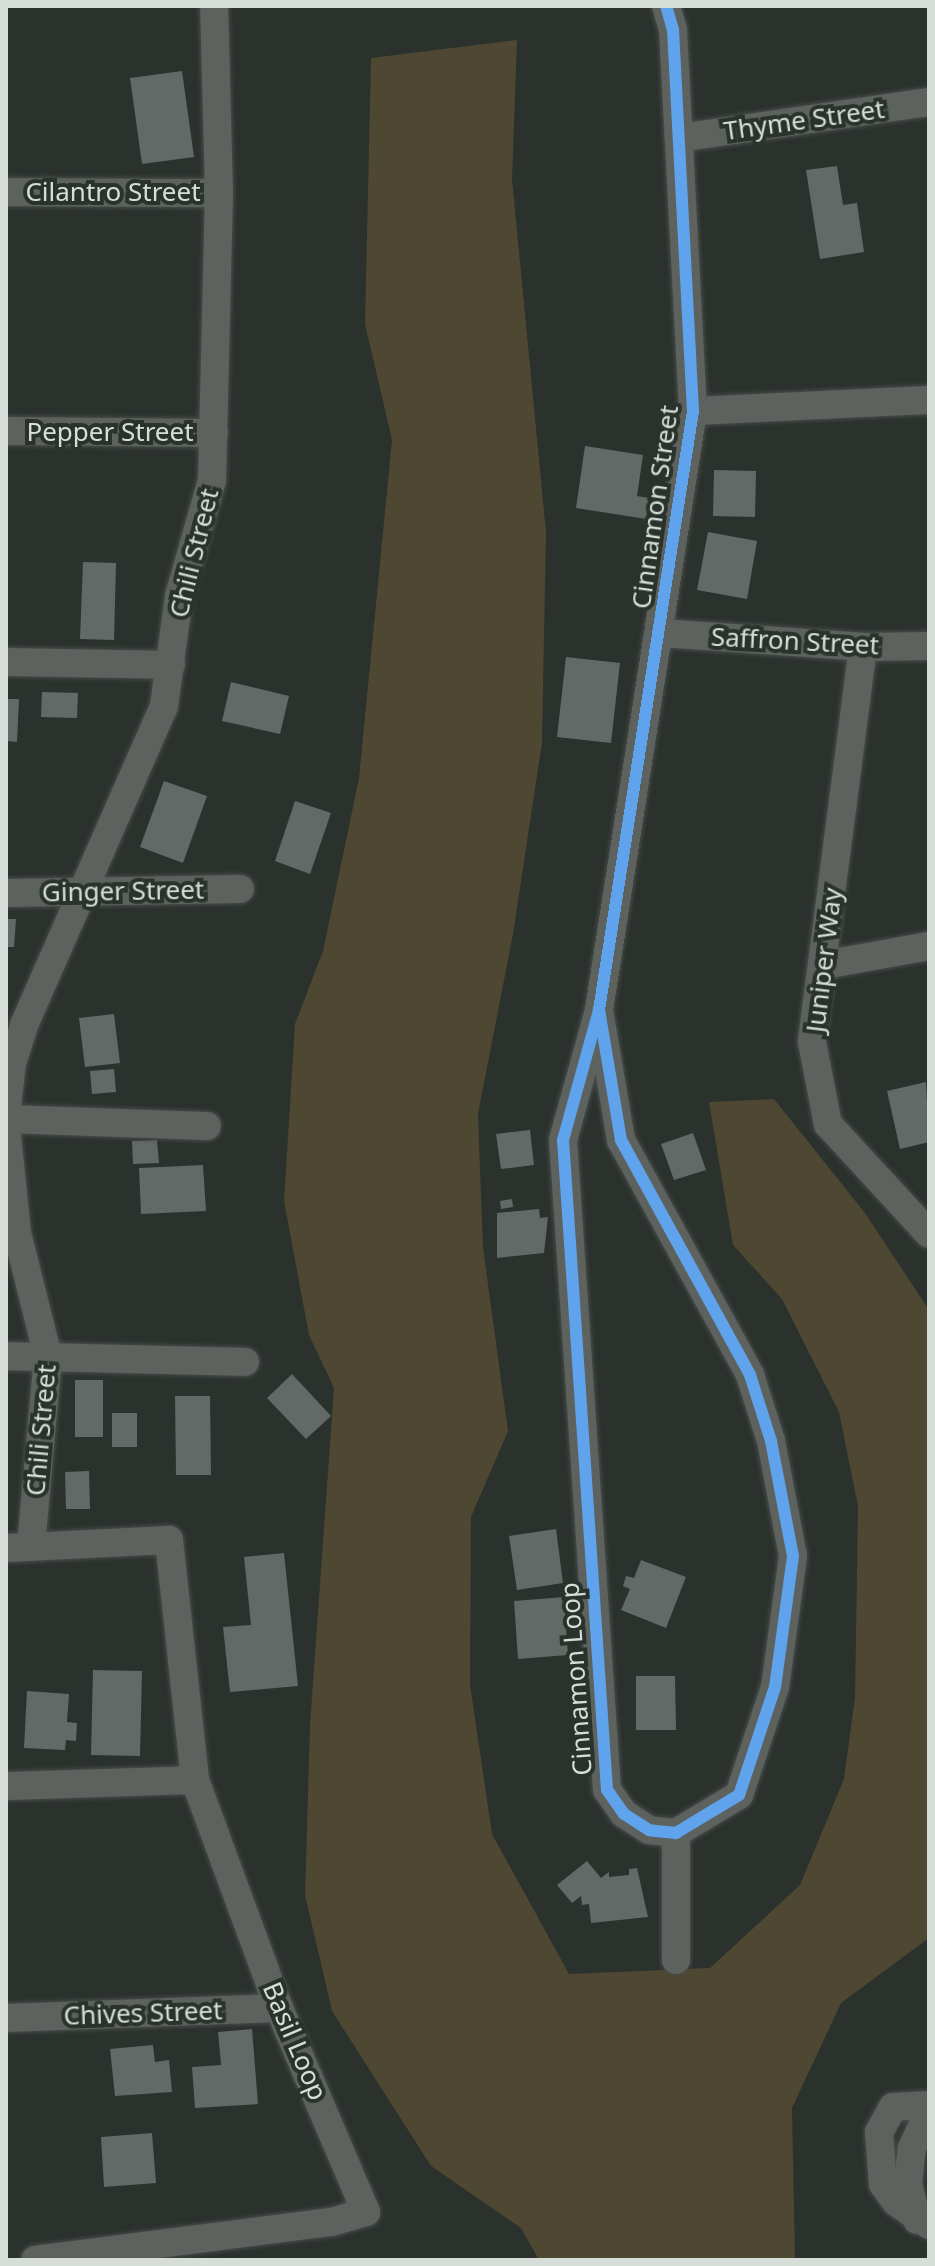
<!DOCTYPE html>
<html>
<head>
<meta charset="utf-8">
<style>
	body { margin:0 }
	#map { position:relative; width:935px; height:2266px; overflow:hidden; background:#2b312d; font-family:"Noto Sans",sans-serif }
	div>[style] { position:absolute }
	.green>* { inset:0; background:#4e4731 }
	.building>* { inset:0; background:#636966 }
	.roads { filter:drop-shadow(0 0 2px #474c49) drop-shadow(0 0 2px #474c49) }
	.minor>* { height:28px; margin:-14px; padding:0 14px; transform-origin:14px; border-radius:14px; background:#5e625f }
	.cycleway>* { height:12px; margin:-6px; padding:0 6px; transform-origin:6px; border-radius:6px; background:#60a3ed }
	span { translate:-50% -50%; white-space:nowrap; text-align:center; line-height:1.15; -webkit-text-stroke:8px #29332c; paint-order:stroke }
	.street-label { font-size:26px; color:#d7ded9 }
	.frame { position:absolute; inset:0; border:8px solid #d7ded9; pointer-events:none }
</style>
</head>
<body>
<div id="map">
	<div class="green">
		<div style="clip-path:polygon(517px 40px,512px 179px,546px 532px,542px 743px,513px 934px,478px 1114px,483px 1247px,508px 1431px,471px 1517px,470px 1684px,492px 1834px,569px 1974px,710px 1968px,800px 1885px,844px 1779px,855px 1697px,858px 1506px,839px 1412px,782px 1299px,733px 1245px,709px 1102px,774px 1099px,865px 1213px,929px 1310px,929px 1938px,841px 2003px,792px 2108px,795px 2260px,539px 2260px,521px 2228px,431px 2166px,332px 2011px,305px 1895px,310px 1725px,334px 1388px,309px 1335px,284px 1201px,295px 1024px,323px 951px,359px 778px,392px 440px,365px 324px,371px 58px)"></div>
	</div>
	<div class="building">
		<div style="clip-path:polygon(182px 71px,194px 157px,142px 164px,130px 78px)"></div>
		<div style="clip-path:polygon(837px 166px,843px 205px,857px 203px,864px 252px,820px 259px,806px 170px)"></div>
		<div style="clip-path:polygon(585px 446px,643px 455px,637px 496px,649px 498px,646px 519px,576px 508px)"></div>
		<div style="clip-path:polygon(714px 470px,756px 471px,755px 517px,713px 516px)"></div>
		<div style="clip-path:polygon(708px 532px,757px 541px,747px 599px,697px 590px)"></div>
		<div style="clip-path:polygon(83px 562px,116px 563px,114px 640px,80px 639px)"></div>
		<div style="clip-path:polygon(566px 657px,620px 663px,611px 743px,557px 737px)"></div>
		<div style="clip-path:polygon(231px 682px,289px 696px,280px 734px,222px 721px)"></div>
		<div style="clip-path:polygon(42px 692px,78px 693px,77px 718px,41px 717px)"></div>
		<div style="clip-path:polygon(6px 699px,19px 699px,17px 742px,6px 741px)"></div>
		<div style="clip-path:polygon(164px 781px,207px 796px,183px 863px,140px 847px)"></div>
		<div style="clip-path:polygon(295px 801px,331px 813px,310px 874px,275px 861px)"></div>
		<div style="clip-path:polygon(6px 919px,16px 919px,14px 947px,6px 947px)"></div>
		<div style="clip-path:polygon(114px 1014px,120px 1063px,85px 1067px,79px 1018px)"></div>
		<div style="clip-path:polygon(114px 1069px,116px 1092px,92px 1094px,90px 1071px)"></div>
		<div style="clip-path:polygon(926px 1082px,929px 1142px,900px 1149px,887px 1091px)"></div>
		<div style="clip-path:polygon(530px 1130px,534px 1165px,501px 1169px,496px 1134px)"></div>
		<div style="clip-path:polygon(693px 1133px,706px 1170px,674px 1180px,661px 1144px)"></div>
		<div style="clip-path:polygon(157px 1140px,159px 1163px,133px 1164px,132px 1141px)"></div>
		<div style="clip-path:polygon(203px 1165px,206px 1211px,141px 1214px,139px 1168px)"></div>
		<div style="clip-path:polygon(512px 1199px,513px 1207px,501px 1209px,500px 1201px)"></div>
		<div style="clip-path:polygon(539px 1209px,540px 1218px,548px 1217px,544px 1253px,497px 1258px,497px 1213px)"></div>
		<div style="clip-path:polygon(292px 1374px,331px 1416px,306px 1439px,267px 1398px)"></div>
		<div style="clip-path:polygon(75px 1380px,103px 1380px,103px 1437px,75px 1437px)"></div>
		<div style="clip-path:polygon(175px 1396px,210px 1396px,211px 1475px,176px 1475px)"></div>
		<div style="clip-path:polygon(112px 1413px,137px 1413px,137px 1447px,112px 1447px)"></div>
		<div style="clip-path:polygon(89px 1471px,90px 1509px,66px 1509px,65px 1472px)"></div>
		<div style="clip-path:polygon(556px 1529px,563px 1583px,517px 1590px,509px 1536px)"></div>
		<div style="clip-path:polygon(284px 1553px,298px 1686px,230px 1692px,223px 1627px,251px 1625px,244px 1557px)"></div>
		<div style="clip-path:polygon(641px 1560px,686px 1577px,666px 1628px,621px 1610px,630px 1589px,623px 1586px,626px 1576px,634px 1578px)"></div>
		<div style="clip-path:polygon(564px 1597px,568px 1655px,518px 1659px,514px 1601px)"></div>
		<div style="clip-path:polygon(93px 1670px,142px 1671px,140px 1756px,91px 1755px)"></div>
		<div style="clip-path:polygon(636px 1676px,675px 1676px,676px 1730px,636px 1730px)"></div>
		<div style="clip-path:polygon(27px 1691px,69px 1694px,67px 1722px,77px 1723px,76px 1741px,66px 1740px,65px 1750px,24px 1748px)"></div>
		<div style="clip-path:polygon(587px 1861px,601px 1878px,609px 1872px,609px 1877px,629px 1875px,629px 1869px,637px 1868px,648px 1917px,591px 1923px,589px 1904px,582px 1905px,581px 1896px,572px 1903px,557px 1885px)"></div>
		<div style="clip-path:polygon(252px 2029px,258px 2104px,195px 2108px,192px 2067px,221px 2065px,218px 2032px)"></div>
		<div style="clip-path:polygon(153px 2045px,155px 2062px,169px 2060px,172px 2092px,115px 2096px,110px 2049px)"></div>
		<div style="clip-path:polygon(152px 2133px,156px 2183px,104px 2187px,101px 2137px)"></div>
	</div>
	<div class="roads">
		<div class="minor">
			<div style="left:679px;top:138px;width:253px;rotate:-8.2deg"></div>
			<div style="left:6px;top:192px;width:213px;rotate:0.3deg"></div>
			<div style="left:693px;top:411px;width:236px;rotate:-2.7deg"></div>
			<div style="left:6px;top:431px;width:208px;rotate:0.6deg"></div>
			<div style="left:660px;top:633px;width:203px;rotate:3.9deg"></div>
			<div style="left:863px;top:647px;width:66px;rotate:-0.9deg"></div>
			<div style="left:863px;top:647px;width:398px;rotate:97.4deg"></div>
			<div style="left:812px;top:1042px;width:84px;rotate:79deg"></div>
			<div style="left:828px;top:1124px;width:149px;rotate:47.4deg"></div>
			<div style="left:6px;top:662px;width:165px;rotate:1deg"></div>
			<div style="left:6px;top:893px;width:234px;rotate:-1deg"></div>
			<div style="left:824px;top:965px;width:107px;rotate:-10.3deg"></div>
			<div style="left:599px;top:1010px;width:132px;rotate:80.4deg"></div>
			<div style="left:621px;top:1140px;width:268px;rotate:61.2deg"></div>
			<div style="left:750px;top:1375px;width:69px;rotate:72.3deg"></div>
			<div style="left:771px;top:1441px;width:117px;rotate:79.2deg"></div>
			<div style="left:793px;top:1556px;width:132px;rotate:97.8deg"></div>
			<div style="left:775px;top:1687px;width:114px;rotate:108.4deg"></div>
			<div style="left:739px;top:1795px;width:74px;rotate:148.9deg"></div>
			<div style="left:676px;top:1833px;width:27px;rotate:-174deg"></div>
			<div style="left:649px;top:1830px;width:30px;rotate:-147deg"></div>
			<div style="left:624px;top:1814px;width:29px;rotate:-125deg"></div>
			<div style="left:607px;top:1790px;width:651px;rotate:-93.87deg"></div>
			<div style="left:563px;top:1140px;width:135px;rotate:-74.5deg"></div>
			<div style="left:599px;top:1010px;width:606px;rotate:-81.08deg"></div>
			<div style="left:693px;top:411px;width:382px;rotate:-93deg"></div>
			<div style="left:673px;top:30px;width:25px;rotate:-106deg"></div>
			<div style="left:6px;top:1115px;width:52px;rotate:-83.4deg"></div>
			<div style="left:12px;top:1063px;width:40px;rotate:-72deg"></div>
			<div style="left:24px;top:1025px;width:348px;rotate:-66.3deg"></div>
			<div style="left:164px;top:706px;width:111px;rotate:-82.2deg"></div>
			<div style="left:179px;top:596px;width:121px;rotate:-74.1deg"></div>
			<div style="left:212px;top:480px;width:287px;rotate:-88.6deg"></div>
			<div style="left:219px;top:193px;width:187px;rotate:-91.5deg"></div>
			<div style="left:6px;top:1119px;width:201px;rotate:2deg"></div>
			<div style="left:6px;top:1126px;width:108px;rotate:84.1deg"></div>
			<div style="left:17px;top:1233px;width:127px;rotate:75.9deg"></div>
			<div style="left:48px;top:1356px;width:191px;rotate:95.1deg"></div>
			<div style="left:6px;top:1356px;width:239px;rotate:1.4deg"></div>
			<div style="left:6px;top:1548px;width:163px;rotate:-2.8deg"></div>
			<div style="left:169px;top:1540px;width:241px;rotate:83.8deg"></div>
			<div style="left:195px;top:1780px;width:243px;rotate:69.8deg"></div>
			<div style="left:279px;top:2008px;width:222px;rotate:66.9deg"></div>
			<div style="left:366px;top:2212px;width:36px;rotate:164deg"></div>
			<div style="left:331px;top:2222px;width:298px;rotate:172.7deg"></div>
			<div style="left:6px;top:1786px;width:189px;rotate:-1.8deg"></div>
			<div style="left:676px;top:1960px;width:127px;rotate:-90deg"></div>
			<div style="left:6px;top:2018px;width:273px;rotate:-2.1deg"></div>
			<div style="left:929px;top:2105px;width:36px;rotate:177deg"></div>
			<div style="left:893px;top:2107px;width:29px;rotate:119deg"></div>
			<div style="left:879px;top:2132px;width:52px;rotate:85.6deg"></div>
			<div style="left:883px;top:2184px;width:22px;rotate:54deg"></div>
			<div style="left:896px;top:2202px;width:40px;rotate:34.9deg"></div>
			<div style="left:917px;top:2220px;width:37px;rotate:-104deg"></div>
			<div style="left:908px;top:2184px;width:36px;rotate:-84deg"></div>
			<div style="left:912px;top:2148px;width:40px;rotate:-65deg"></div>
		</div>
	</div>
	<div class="cycleway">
		<div style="left:599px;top:1010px;width:132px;rotate:80.4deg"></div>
		<div style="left:621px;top:1140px;width:268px;rotate:61.2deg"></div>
		<div style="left:750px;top:1375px;width:69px;rotate:72.3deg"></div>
		<div style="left:771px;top:1441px;width:117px;rotate:79.2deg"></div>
		<div style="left:793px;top:1556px;width:132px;rotate:97.8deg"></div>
		<div style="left:775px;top:1687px;width:114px;rotate:108.4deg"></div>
		<div style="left:739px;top:1795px;width:74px;rotate:148.9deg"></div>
		<div style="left:676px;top:1833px;width:27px;rotate:-174deg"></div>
		<div style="left:649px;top:1830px;width:30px;rotate:-147deg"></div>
		<div style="left:624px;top:1814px;width:29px;rotate:-125deg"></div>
		<div style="left:607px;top:1790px;width:651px;rotate:-93.87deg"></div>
		<div style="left:563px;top:1140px;width:135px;rotate:-74.5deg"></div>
		<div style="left:599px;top:1010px;width:606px;rotate:-81.08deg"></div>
		<div style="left:693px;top:411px;width:382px;rotate:-93deg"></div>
		<div style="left:673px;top:30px;width:25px;rotate:-106deg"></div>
	</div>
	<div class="street-label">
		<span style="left:804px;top:120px;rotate:-8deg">Thyme Street</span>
		<span style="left:113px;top:192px">Cilantro Street</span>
		<span style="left:110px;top:432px">Pepper Street</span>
		<span style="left:655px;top:507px;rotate:-82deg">Cinnamon Street</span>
		<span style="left:194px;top:553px;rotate:-76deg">Chili Street</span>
		<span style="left:795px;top:641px;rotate:3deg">Saffron Street</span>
		<span style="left:123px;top:891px;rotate:-1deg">Ginger Street</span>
		<span style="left:824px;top:960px;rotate:-83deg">Juniper Way</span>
		<span style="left:41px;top:1430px;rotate:-85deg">Chili Street</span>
		<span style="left:576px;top:1679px;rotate:-94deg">Cinnamon Loop</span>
		<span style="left:143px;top:2013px;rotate:-2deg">Chives Street</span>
		<span style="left:295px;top:2041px;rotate:67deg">Basil Loop</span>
	</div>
	<div class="frame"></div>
</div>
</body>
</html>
